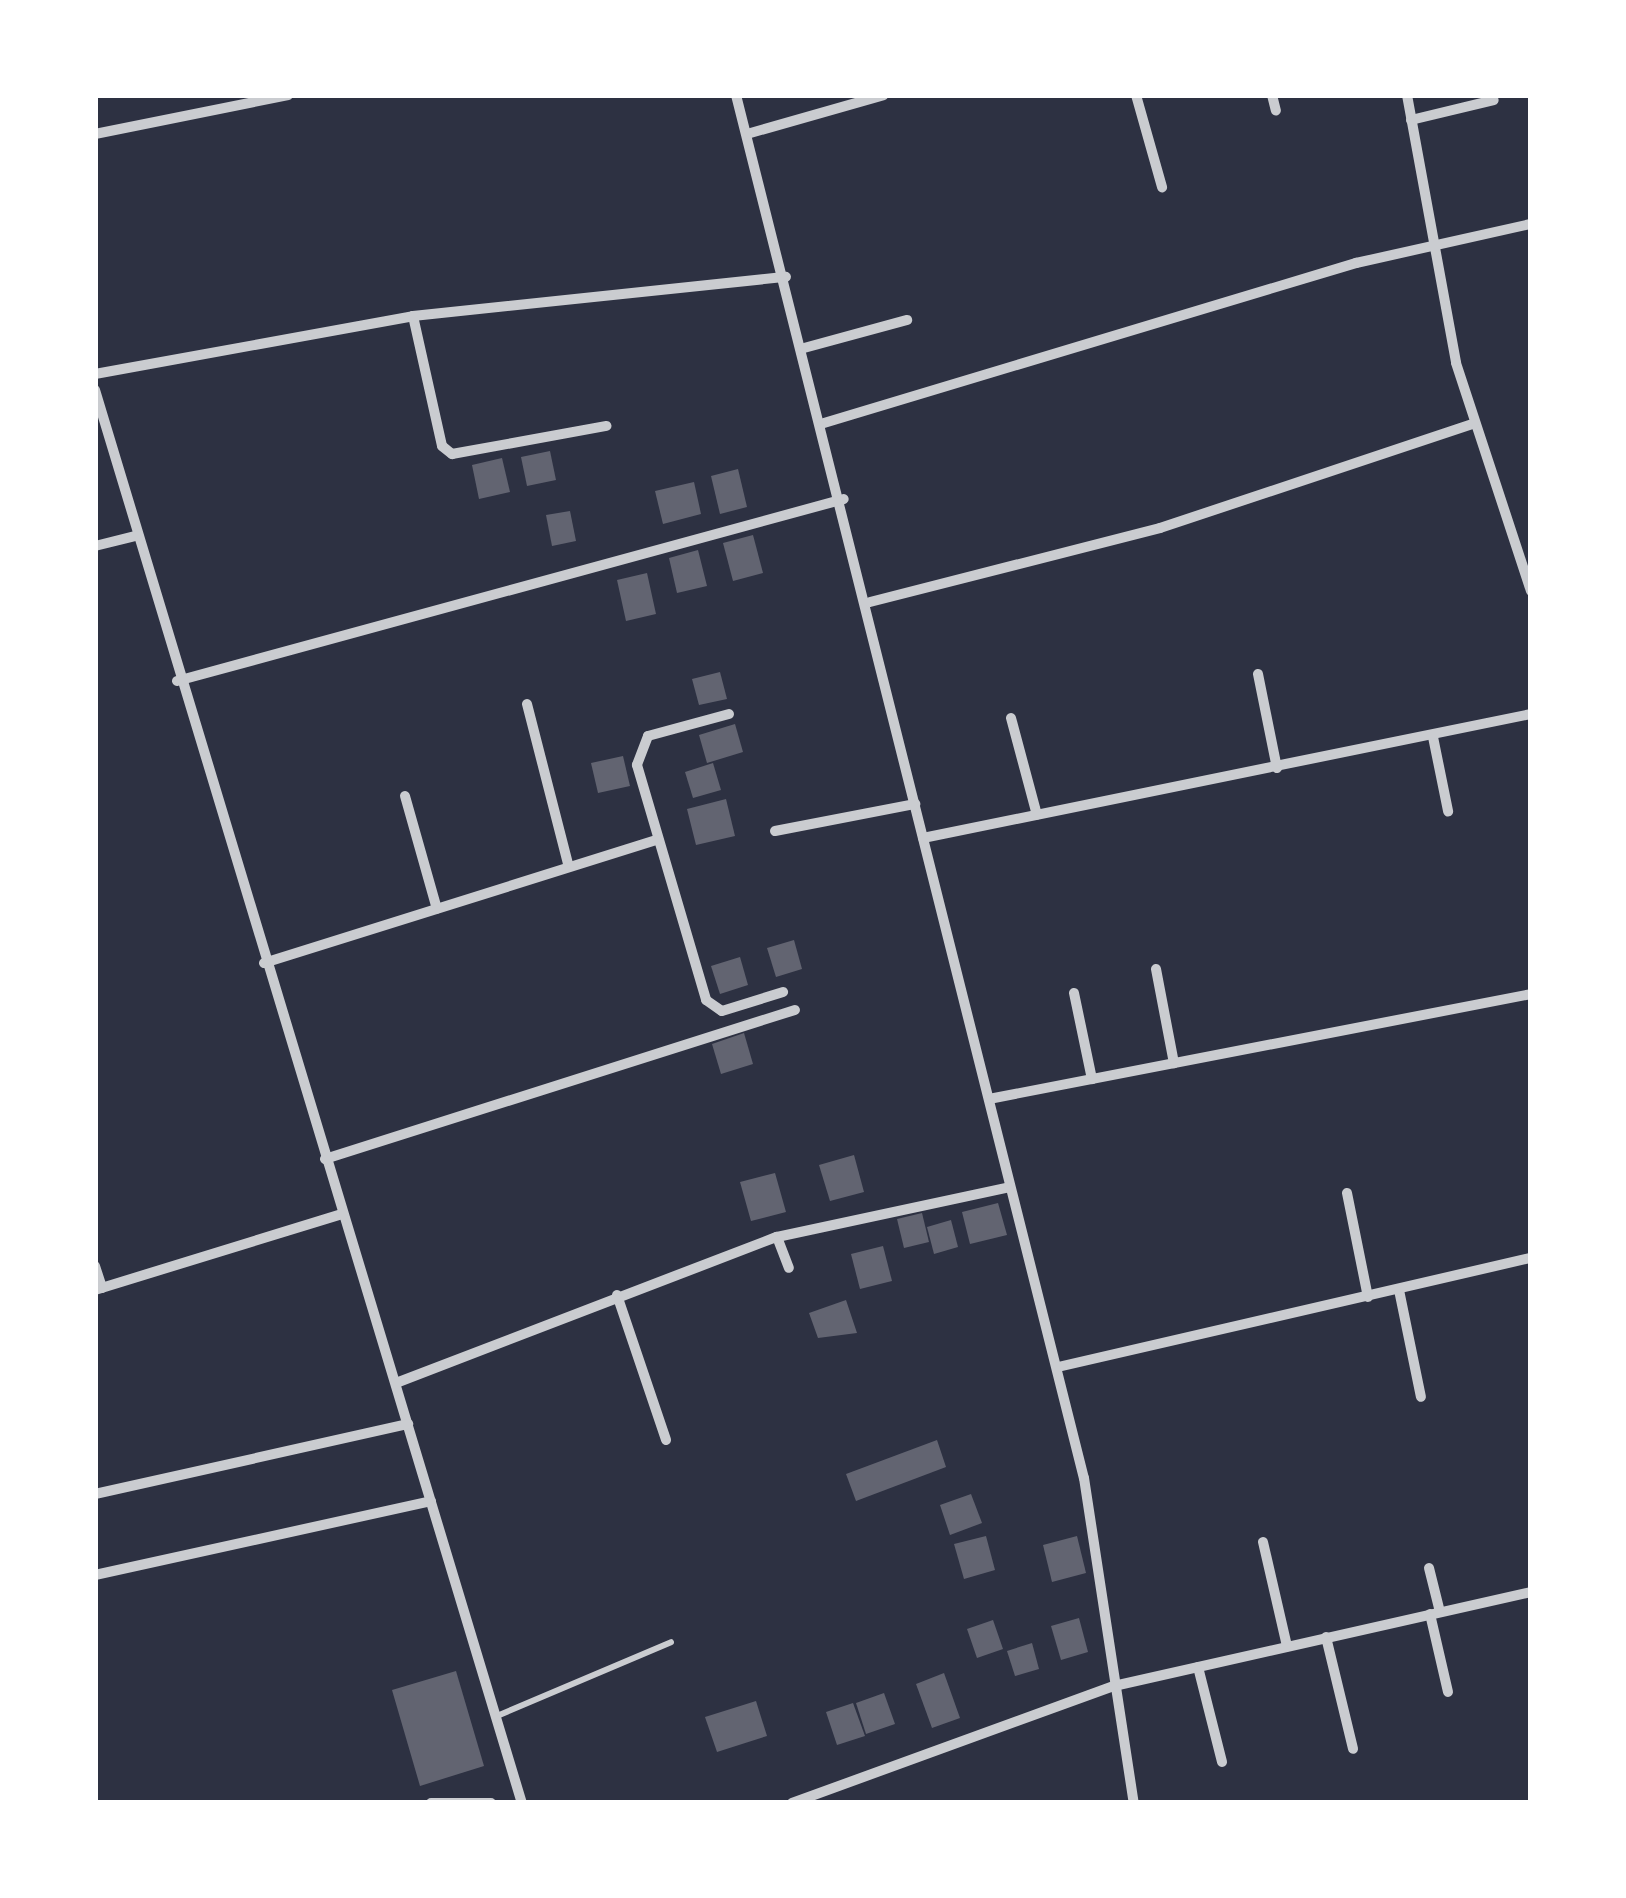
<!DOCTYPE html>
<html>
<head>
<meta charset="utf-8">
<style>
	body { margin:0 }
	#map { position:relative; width:1626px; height:1898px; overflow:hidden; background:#2d3142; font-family:"Titillium Web",sans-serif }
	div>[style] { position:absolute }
	.building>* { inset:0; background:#626471 }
	.service>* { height:6px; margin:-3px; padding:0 3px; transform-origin:3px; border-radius:3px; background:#caccd0 }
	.minor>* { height:10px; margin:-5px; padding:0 5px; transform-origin:5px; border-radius:5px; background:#caccd0 }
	span { translate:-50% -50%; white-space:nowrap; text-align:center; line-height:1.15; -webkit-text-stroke:10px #fff; paint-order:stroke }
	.frame { position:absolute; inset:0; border:98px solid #fff; pointer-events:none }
</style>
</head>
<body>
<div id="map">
	<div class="building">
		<div style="clip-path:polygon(550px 451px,556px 480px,527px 486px,521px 457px)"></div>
		<div style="clip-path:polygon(502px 458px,510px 492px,479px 499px,472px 465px)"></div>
		<div style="clip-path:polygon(738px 469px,747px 507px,720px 514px,711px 476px)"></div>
		<div style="clip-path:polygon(694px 482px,701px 514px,663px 524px,655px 491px)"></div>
		<div style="clip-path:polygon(570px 511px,576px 541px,552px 546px,546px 515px)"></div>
		<div style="clip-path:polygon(753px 535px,763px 573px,733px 581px,723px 543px)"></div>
		<div style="clip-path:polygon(698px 550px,707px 586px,677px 593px,669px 558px)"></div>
		<div style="clip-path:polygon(647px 573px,656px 614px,626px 621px,617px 580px)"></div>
		<div style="clip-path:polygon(720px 672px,727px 699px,699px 705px,692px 679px)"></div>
		<div style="clip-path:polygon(735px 724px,743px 752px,707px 763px,699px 735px)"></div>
		<div style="clip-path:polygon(623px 756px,630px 786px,598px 793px,591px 763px)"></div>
		<div style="clip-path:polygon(713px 763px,721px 790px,693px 798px,685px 772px)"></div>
		<div style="clip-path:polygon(726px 799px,735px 836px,696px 845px,687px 809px)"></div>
		<div style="clip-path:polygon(794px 940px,802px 969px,776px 977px,767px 948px)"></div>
		<div style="clip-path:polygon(740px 957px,748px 985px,720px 994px,711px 966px)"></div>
		<div style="clip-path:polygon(744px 1033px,753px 1064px,721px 1074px,712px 1044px)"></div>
		<div style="clip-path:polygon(854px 1155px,864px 1192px,830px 1201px,819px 1165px)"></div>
		<div style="clip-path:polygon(775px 1173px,786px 1212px,751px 1221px,740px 1182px)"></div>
		<div style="clip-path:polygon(998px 1203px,1007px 1235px,970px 1244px,962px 1212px)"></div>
		<div style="clip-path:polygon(922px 1213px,929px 1242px,904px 1248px,897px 1219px)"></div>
		<div style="clip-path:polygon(951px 1220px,958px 1247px,934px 1254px,927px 1227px)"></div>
		<div style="clip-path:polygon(883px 1246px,892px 1281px,860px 1289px,851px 1254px)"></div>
		<div style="clip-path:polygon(846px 1300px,857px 1333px,818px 1338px,809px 1313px)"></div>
		<div style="clip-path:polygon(937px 1440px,946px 1467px,856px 1501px,846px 1474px)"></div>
		<div style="clip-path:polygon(971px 1494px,982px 1523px,950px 1535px,940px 1505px)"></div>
		<div style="clip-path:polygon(986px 1536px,995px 1570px,964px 1579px,954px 1544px)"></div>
		<div style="clip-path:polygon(1077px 1536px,1086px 1573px,1052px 1582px,1043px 1545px)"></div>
		<div style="clip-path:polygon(1079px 1618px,1088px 1652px,1061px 1660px,1051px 1626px)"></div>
		<div style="clip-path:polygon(993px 1620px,1003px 1649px,977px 1658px,967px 1629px)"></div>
		<div style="clip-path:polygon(1032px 1643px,1039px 1669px,1015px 1676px,1007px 1651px)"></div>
		<div style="clip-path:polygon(456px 1671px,484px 1766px,420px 1786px,392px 1690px)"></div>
		<div style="clip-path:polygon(944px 1673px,960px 1718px,932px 1728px,916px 1684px)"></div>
		<div style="clip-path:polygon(884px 1693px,895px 1724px,866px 1734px,856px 1703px)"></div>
		<div style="clip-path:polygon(756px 1701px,767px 1736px,717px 1752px,705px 1717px)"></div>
		<div style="clip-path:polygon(853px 1703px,865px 1736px,837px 1745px,826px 1712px)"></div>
	</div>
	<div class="service">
		<div style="left:497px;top:1716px;width:189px;rotate:-23deg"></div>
	</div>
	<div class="minor">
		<div style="left:736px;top:95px;width:1426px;rotate:75.88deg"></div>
		<div style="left:1084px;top:1478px;width:329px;rotate:81.3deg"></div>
		<div style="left:1136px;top:95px;width:96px;rotate:74.2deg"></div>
		<div style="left:1272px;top:95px;width:16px;rotate:76deg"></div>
		<div style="left:1407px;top:95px;width:272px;rotate:79.6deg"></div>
		<div style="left:1456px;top:363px;width:240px;rotate:71.8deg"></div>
		<div style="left:1411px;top:120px;width:85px;rotate:-13.5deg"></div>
		<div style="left:95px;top:134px;width:197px;rotate:-11.4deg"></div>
		<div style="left:747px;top:134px;width:142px;rotate:-15.9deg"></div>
		<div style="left:413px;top:316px;width:133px;rotate:77.4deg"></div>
		<div style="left:442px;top:446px;width:13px;rotate:39deg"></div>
		<div style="left:452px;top:454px;width:157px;rotate:-10.3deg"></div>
		<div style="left:804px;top:348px;width:107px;rotate:-15.2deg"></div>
		<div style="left:95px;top:374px;width:323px;rotate:-10.3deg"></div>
		<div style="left:413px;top:316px;width:375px;rotate:-6deg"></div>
		<div style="left:95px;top:390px;width:1476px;rotate:73.19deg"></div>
		<div style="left:824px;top:423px;width:556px;rotate:-16.74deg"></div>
		<div style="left:1356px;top:263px;width:179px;rotate:-12.6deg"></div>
		<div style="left:95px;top:546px;width:41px;rotate:-14deg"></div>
		<div style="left:870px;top:602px;width:299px;rotate:-14.3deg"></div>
		<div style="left:1160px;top:528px;width:330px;rotate:-18.4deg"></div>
		<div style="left:1258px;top:674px;width:96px;rotate:78.6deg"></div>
		<div style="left:177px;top:681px;width:691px;rotate:-15.26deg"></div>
		<div style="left:527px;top:704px;width:168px;rotate:75.6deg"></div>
		<div style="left:729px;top:714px;width:84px;rotate:164.8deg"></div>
		<div style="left:648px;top:736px;width:31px;rotate:111deg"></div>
		<div style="left:637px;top:765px;width:245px;rotate:73.6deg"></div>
		<div style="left:706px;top:1000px;width:19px;rotate:35deg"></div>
		<div style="left:722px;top:1011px;width:64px;rotate:-17.3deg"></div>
		<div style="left:1011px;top:718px;width:100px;rotate:75deg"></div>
		<div style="left:1433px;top:737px;width:76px;rotate:78.5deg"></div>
		<div style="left:405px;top:796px;width:117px;rotate:74.2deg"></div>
		<div style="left:775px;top:831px;width:143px;rotate:-10.9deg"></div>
		<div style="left:923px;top:838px;width:621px;rotate:-11.53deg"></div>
		<div style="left:264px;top:963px;width:411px;rotate:-17.4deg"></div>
		<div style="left:1156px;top:969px;width:96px;rotate:79.2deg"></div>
		<div style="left:1074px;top:993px;width:88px;rotate:78.2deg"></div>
		<div style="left:989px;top:1099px;width:552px;rotate:-10.96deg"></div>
		<div style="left:325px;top:1159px;width:493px;rotate:-17.6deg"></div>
		<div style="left:1347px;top:1193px;width:106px;rotate:78.6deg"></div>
		<div style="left:777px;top:1237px;width:33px;rotate:69deg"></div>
		<div style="left:95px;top:1266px;width:23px;rotate:72deg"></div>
		<div style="left:95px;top:1290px;width:258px;rotate:-17.1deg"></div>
		<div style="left:1399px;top:1290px;width:109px;rotate:78.4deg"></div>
		<div style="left:617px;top:1295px;width:153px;rotate:71.3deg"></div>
		<div style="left:1058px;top:1367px;width:485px;rotate:-13deg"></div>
		<div style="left:396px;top:1383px;width:408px;rotate:-21deg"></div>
		<div style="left:777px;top:1237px;width:238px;rotate:-12.1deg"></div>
		<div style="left:95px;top:1494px;width:321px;rotate:-12.6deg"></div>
		<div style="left:1263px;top:1542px;width:107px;rotate:77deg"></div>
		<div style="left:1429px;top:1568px;width:45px;rotate:76deg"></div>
		<div style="left:95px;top:1575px;width:344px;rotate:-12.4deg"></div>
		<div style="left:1430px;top:1614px;width:80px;rotate:77deg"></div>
		<div style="left:1326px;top:1637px;width:115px;rotate:76.4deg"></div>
		<div style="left:1198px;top:1667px;width:98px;rotate:75.8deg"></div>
		<div style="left:431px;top:1803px;width:60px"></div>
		<div style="left:792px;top:1803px;width:343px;rotate:-20deg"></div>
		<div style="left:1114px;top:1686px;width:427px;rotate:-12.7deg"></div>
	</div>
	<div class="frame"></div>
</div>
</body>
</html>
